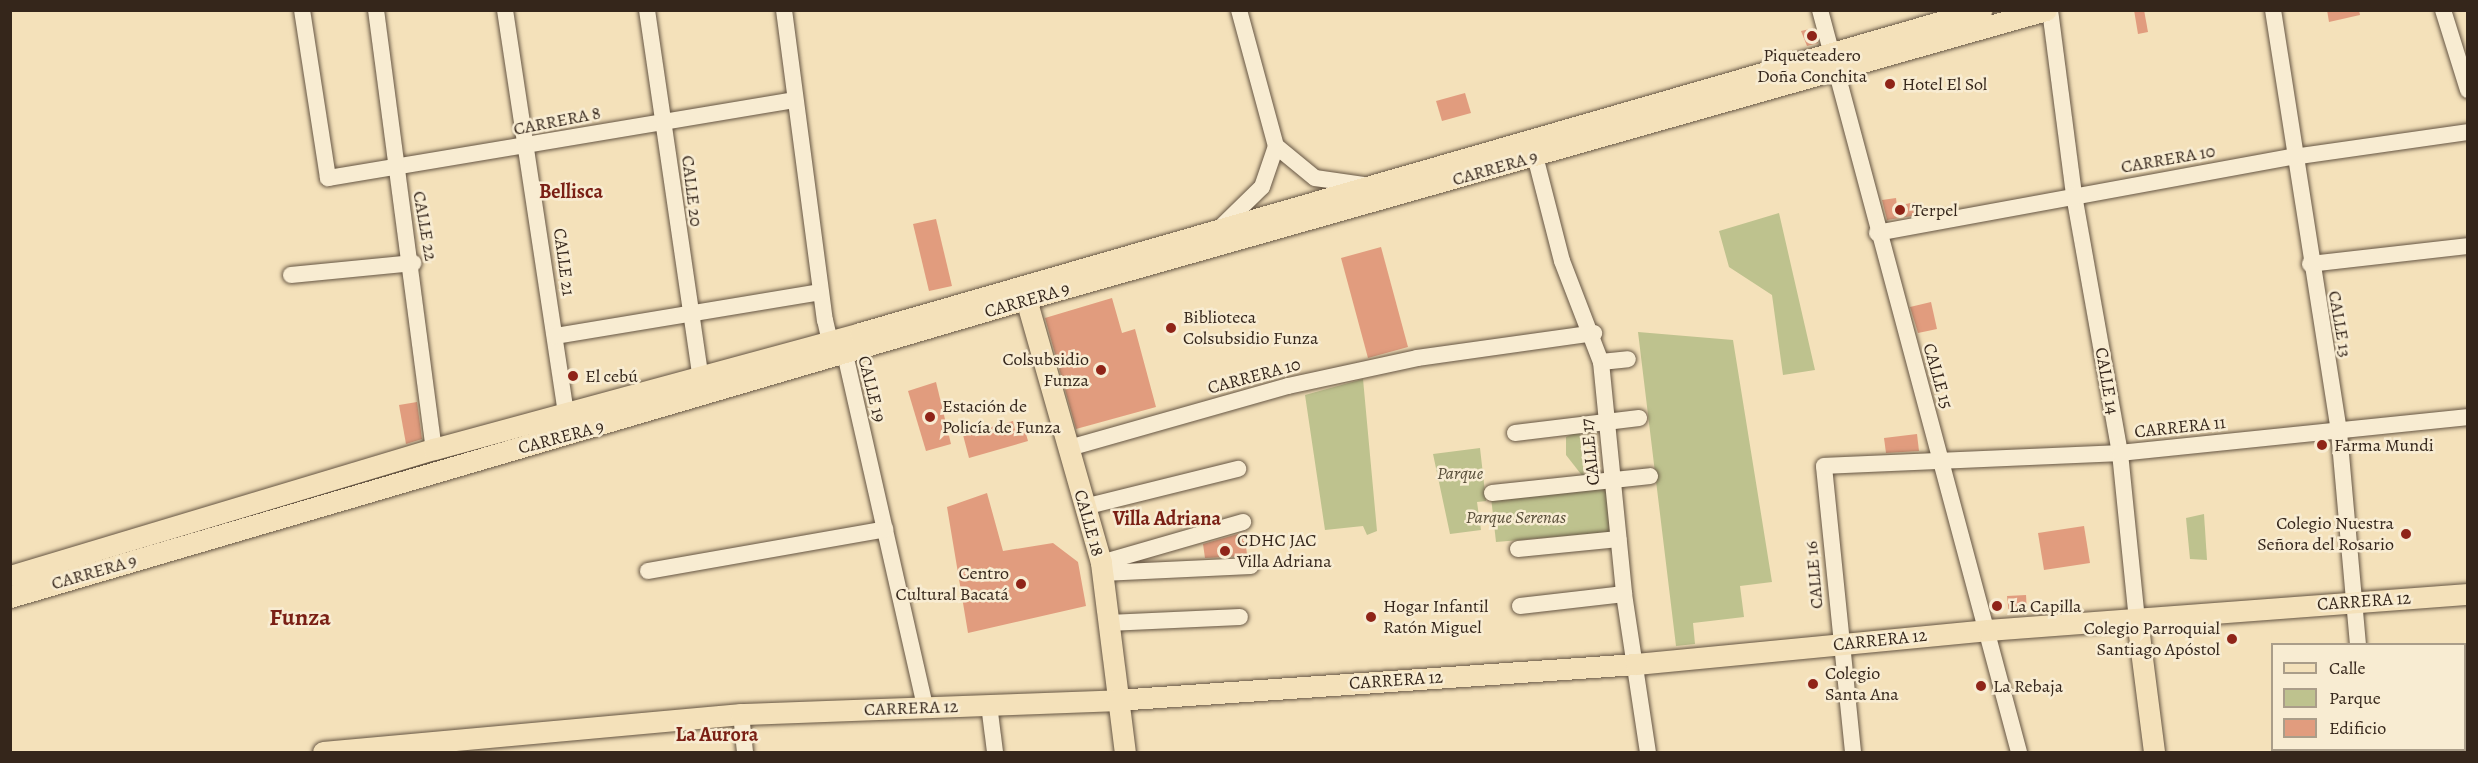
<!DOCTYPE html>
<html>
<head>
<meta charset="utf-8">
<style>
	body { margin:0 }
	#map { position:relative; width:2478px; height:763px; overflow:hidden; background:#f4e1ba; font-family:Alegreya,serif }
	div>[style] { position:absolute }
	.green>* { inset:0; background:#bec28e }
	.building>* { inset:0; background:#e19c7e }
	.roads { filter:drop-shadow(0 0 2px #655543) drop-shadow(0 0 2px #655543) }
	.minor>* { height:16px; margin:-8px; padding:0 8px; transform-origin:8px; border-radius:8px; background:#f8ecd2 }
	.major>* { height:21px; margin:-10.5px; padding:0 10.5px; transform-origin:10.5px; border-radius:10.5px; background:#f4e1ba }
	.dots>* { width:16px; height:16px; translate:-50% -50%; box-sizing:border-box; border:3px solid #f8ecd2; border-radius:50% }
	span { translate:-50% -50%; white-space:nowrap; text-align:center; line-height:1.15; -webkit-text-stroke:5px #f8ecd2; paint-order:stroke }
	.poi-label { font-size:18px; color:#35261b }
	.left { translate:0 -50%; text-align:left }
	.right { translate:-100% -50%; text-align:right }
	.street-label { font-size:18px; color:#35261b }
	.park-label { font-size:18px; color:#574d38; font-style:italic }
	.neighbourhood-label { font-size:20px; color:#7a1f14; font-weight:700 }
	.district-label { font-size:24px; color:#7a1f14; font-weight:700 }
	.frame { position:absolute; inset:0; border:12px solid #35261b; pointer-events:none }
	.legend { position:absolute; left:2271px; top:643px; width:195px; height:108px; box-sizing:border-box; background:#f8ecd2; border:2px solid #aa9d89; margin:0; padding:8px 10px; list-style:none; font-size:18px; color:#35261b }
	.legend li { display:flex; align-items:center; gap:12px; height:30px }
	.legend b { width:30px; border:2px solid #aa9d89 }
</style>
</head>
<body>
<div id="map">
	<div class="green">
		<div style="clip-path:polygon(1779px 213px,1815px 370px,1783px 375px,1772px 295px,1729px 267px,1719px 231px)"></div>
		<div style="clip-path:polygon(1638px 332px,1733px 340px,1772px 582px,1740px 586px,1744px 617px,1693px 623px,1695px 644px,1676px 646px)"></div>
		<div style="clip-path:polygon(1363px 379px,1377px 531px,1367px 535px,1363px 526px,1325px 530px,1305px 395px)"></div>
		<div style="clip-path:polygon(1580px 430px,1584px 478px,1566px 455px,1566px 437px)"></div>
		<div style="clip-path:polygon(1480px 448px,1486px 501px,1477px 502px,1481px 530px,1450px 534px,1433px 454px)"></div>
		<div style="clip-path:polygon(1606px 488px,1611px 532px,1496px 542px,1491px 497px)"></div>
		<div style="clip-path:polygon(2204px 514px,2207px 560px,2190px 559px,2186px 518px)"></div>
	</div>
	<div class="building">
		<div style="clip-path:polygon(2134px 10px,2144px 10px,2148px 32px,2138px 34px)"></div>
		<div style="clip-path:polygon(2327px 10px,2359px 10px,2360px 15px,2329px 22px)"></div>
		<div style="clip-path:polygon(1814px 28px,1818px 43px,1807px 46px,1801px 31px)"></div>
		<div style="clip-path:polygon(1465px 93px,1471px 113px,1442px 121px,1436px 101px)"></div>
		<div style="clip-path:polygon(1896px 198px,1897px 206px,1915px 202px,1918px 215px,1887px 220px,1882px 200px)"></div>
		<div style="clip-path:polygon(936px 219px,952px 286px,929px 291px,913px 224px)"></div>
		<div style="clip-path:polygon(1381px 247px,1408px 347px,1368px 358px,1341px 258px)"></div>
		<div style="clip-path:polygon(1112px 298px,1122px 333px,1135px 329px,1156px 407px,1076px 429px,1045px 318px)"></div>
		<div style="clip-path:polygon(1931px 302px,1937px 329px,1918px 333px,1910px 307px)"></div>
		<div style="clip-path:polygon(936px 382px,951px 444px,926px 451px,908px 391px)"></div>
		<div style="clip-path:polygon(417px 402px,422px 439px,406px 444px,399px 405px)"></div>
		<div style="clip-path:polygon(1013px 421px,1015px 430px,1024px 427px,1028px 441px,969px 458px,963px 435px)"></div>
		<div style="clip-path:polygon(1917px 434px,1919px 451px,1886px 453px,1884px 438px)"></div>
		<div style="clip-path:polygon(987px 493px,1003px 551px,1053px 543px,1078px 562px,1086px 606px,968px 633px,947px 507px)"></div>
		<div style="clip-path:polygon(2084px 526px,2090px 563px,2044px 570px,2038px 533px)"></div>
		<div style="clip-path:polygon(1245px 532px,1247px 556px,1205px 558px,1203px 544px)"></div>
		<div style="clip-path:polygon(2026px 595px,2027px 613px,2009px 614px,2007px 596px)"></div>
	</div>
	<div class="roads">
		<div class="minor">
			<div style="left:302px;top:10px;width:170px;rotate:81.2deg"></div>
			<div style="left:328px;top:178px;width:472px;rotate:-9.5deg"></div>
			<div style="left:376px;top:10px;width:443px;rotate:82.5deg"></div>
			<div style="left:505px;top:10px;width:407px;rotate:81.4deg"></div>
			<div style="left:647px;top:10px;width:369px;rotate:81.7deg"></div>
			<div style="left:784px;top:10px;width:313px;rotate:82.5deg"></div>
			<div style="left:825px;top:320px;width:22px;rotate:77deg"></div>
			<div style="left:830px;top:341px;width:20px;rotate:41deg"></div>
			<div style="left:845px;top:354px;width:362px;rotate:77.2deg"></div>
			<div style="left:1239px;top:10px;width:141px;rotate:74.8deg"></div>
			<div style="left:1276px;top:146px;width:50px;rotate:39.4deg"></div>
			<div style="left:1315px;top:178px;width:49px;rotate:8.1deg"></div>
			<div style="left:1820px;top:10px;width:768px;rotate:74.99deg"></div>
			<div style="left:2050px;top:10px;width:187px;rotate:82.6deg"></div>
			<div style="left:2074px;top:195px;width:262px;rotate:79.9deg"></div>
			<div style="left:2120px;top:453px;width:167px;rotate:84.2deg"></div>
			<div style="left:2273px;top:10px;width:427px;rotate:81.1deg"></div>
			<div style="left:2339px;top:432px;width:213px;rotate:84.9deg"></div>
			<div style="left:2443px;top:10px;width:84px;rotate:72.6deg"></div>
			<div style="left:1535px;top:156px;width:108px;rotate:75.6deg"></div>
			<div style="left:1562px;top:261px;width:108px;rotate:68.9deg"></div>
			<div style="left:1601px;top:362px;width:233px;rotate:84.3deg"></div>
			<div style="left:1624px;top:594px;width:160px;rotate:81.4deg"></div>
			<div style="left:1223px;top:225px;width:54px;rotate:-44.3deg"></div>
			<div style="left:1262px;top:187px;width:43px;rotate:-71.1deg"></div>
			<div style="left:1877px;top:233px;width:423px;rotate:-10.4deg"></div>
			<div style="left:2293px;top:157px;width:177px;rotate:-8.1deg"></div>
			<div style="left:2310px;top:264px;width:159px;rotate:-6.5deg"></div>
			<div style="left:291px;top:275px;width:123px;rotate:-5.6deg"></div>
			<div style="left:555px;top:336px;width:269px;rotate:-9.4deg"></div>
			<div style="left:1601px;top:362px;width:27px;rotate:-6deg"></div>
			<div style="left:1515px;top:433px;width:125px;rotate:-6.9deg"></div>
			<div style="left:1069px;top:448px;width:228px;rotate:-15.8deg"></div>
			<div style="left:1288px;top:386px;width:132px;rotate:-12.2deg"></div>
			<div style="left:1417px;top:358px;width:179px;rotate:-8deg"></div>
			<div style="left:1492px;top:493px;width:159px;rotate:-6.1deg"></div>
			<div style="left:1084px;top:507px;width:159px;rotate:-13.9deg"></div>
			<div style="left:1518px;top:549px;width:101px;rotate:-5.7deg"></div>
			<div style="left:1101px;top:563px;width:148px;rotate:-16.1deg"></div>
			<div style="left:648px;top:571px;width:241px;rotate:-10deg"></div>
			<div style="left:1102px;top:573px;width:149px;rotate:-2.7deg"></div>
			<div style="left:1520px;top:606px;width:105px;rotate:-6.6deg"></div>
			<div style="left:1108px;top:623px;width:132px;rotate:-2.6deg"></div>
			<div style="left:989px;top:705px;width:47px;rotate:82.7deg"></div>
			<div style="left:741px;top:714px;width:38px;rotate:84deg"></div>
			<div style="left:2370px;top:750px;width:2px;rotate:90deg"></div>
			<div style="left:1853px;top:752px;width:287px;rotate:-95.8deg"></div>
			<div style="left:1824px;top:466px;width:296px;rotate:-2.5deg"></div>
			<div style="left:2120px;top:453px;width:350px;rotate:-5.9deg"></div>
		</div>
		<div class="major">
			<div style="left:1026px;top:299px;width:274px;rotate:74.1deg"></div>
			<div style="left:1101px;top:563px;width:191px;rotate:82.8deg"></div>
			<div style="left:10px;top:576px;width:443px;rotate:-16.7deg"></div>
			<div style="left:434px;top:449px;width:442px;rotate:-15.2deg"></div>
			<div style="left:860px;top:333px;width:1167px;rotate:-16.07deg"></div>
			<div style="left:10px;top:597px;width:1059px;rotate:-16.35deg"></div>
			<div style="left:1026px;top:299px;width:1060px;rotate:-15.82deg"></div>
			<div style="left:2137px;top:619px;width:134px;rotate:82.7deg"></div>
			<div style="left:323px;top:752px;width:420px;rotate:-5.2deg"></div>
			<div style="left:741px;top:714px;width:375px;rotate:-2.1deg"></div>
			<div style="left:1116px;top:700px;width:521px;rotate:-3.96deg"></div>
			<div style="left:1636px;top:664px;width:354px;rotate:-5.5deg"></div>
			<div style="left:1988px;top:630px;width:481px;rotate:-4.3deg"></div>
		</div>
	</div>
	<div class="dots">
		<div style="left:1812px;top:36px;background:#8f2418"></div>
		<div style="left:1890px;top:84px;background:#8f2418"></div>
		<div style="left:1900px;top:210px;background:#8f2418"></div>
		<div style="left:1171px;top:328px;background:#8f2418"></div>
		<div style="left:1101px;top:370px;background:#8f2418"></div>
		<div style="left:573px;top:376px;background:#8f2418"></div>
		<div style="left:930px;top:417px;background:#8f2418"></div>
		<div style="left:2322px;top:445px;background:#8f2418"></div>
		<div style="left:2406px;top:534px;background:#8f2418"></div>
		<div style="left:1225px;top:551px;background:#8f2418"></div>
		<div style="left:1021px;top:584px;background:#8f2418"></div>
		<div style="left:1997px;top:606px;background:#8f2418"></div>
		<div style="left:1371px;top:617px;background:#8f2418"></div>
		<div style="left:2232px;top:639px;background:#8f2418"></div>
		<div style="left:1813px;top:684px;background:#8f2418"></div>
		<div style="left:1981px;top:686px;background:#8f2418"></div>
	</div>
	<div class="poi-label">
		<span style="left:1812px;top:66px">Piqueteadero<br>Doña Conchita</span>
		<span class="left" style="left:1902px;top:84px">Hotel El Sol</span>
		<span class="left" style="left:1912px;top:210px">Terpel</span>
		<span class="left" style="left:1183px;top:328px">Biblioteca<br>Colsubsidio Funza</span>
		<span class="right" style="left:1089px;top:370px">Colsubsidio<br>Funza</span>
		<span class="left" style="left:585px;top:376px">El cebú</span>
		<span class="left" style="left:942px;top:417px">Estación de<br>Policía de Funza</span>
		<span class="left" style="left:2334px;top:445px">Farma Mundi</span>
		<span class="right" style="left:2394px;top:534px">Colegio Nuestra<br>Señora del Rosario</span>
		<span class="left" style="left:1237px;top:551px">CDHC JAC<br>Villa Adriana</span>
		<span class="right" style="left:1009px;top:584px">Centro<br>Cultural Bacatá</span>
		<span class="left" style="left:2009px;top:606px">La Capilla</span>
		<span class="left" style="left:1383px;top:617px">Hogar Infantil<br>Ratón Miguel</span>
		<span class="right" style="left:2220px;top:639px">Colegio Parroquial<br>Santiago Apóstol</span>
		<span class="left" style="left:1825px;top:684px">Colegio<br>Santa Ana</span>
		<span class="left" style="left:1993px;top:686px">La Rebaja</span>
	</div>
	<div class="street-label">
		<span style="left:557px;top:121px;rotate:-11deg">CARRERA 8</span>
		<span style="left:2168px;top:159px;rotate:-10deg">CARRERA 10</span>
		<span style="left:1495px;top:168px;rotate:-16deg">CARRERA 9</span>
		<span style="left:692px;top:191px;rotate:83deg">CALLE 20</span>
		<span style="left:425px;top:226px;rotate:80deg">CALLE 22</span>
		<span style="left:564px;top:262px;rotate:82deg">CALLE 21</span>
		<span style="left:1027px;top:300px;rotate:-16deg">CARRERA 9</span>
		<span style="left:2340px;top:324px;rotate:80deg">CALLE 13</span>
		<span style="left:1254px;top:376px;rotate:-15deg">CARRERA 10</span>
		<span style="left:1938px;top:376px;rotate:74deg">CALLE 15</span>
		<span style="left:2107px;top:381px;rotate:80deg">CALLE 14</span>
		<span style="left:872px;top:389px;rotate:76deg">CALLE 19</span>
		<span style="left:2180px;top:427px;rotate:-6deg">CARRERA 11</span>
		<span style="left:561px;top:437px;rotate:-15deg">CARRERA 9</span>
		<span style="left:1590px;top:452px;rotate:-96deg">CALLE 17</span>
		<span style="left:1089px;top:523px;rotate:74deg">CALLE 18</span>
		<span style="left:94px;top:572px;rotate:-16deg">CARRERA 9</span>
		<span style="left:1814px;top:575px;rotate:-95deg">CALLE 16</span>
		<span style="left:2364px;top:601px;rotate:-4deg">CARRERA 12</span>
		<span style="left:1880px;top:640px;rotate:-6deg">CARRERA 12</span>
		<span style="left:1396px;top:680px;rotate:-4deg">CARRERA 12</span>
		<span style="left:911px;top:708px;rotate:-2deg">CARRERA 12</span>
	</div>
	<div class="park-label">
		<span style="left:1460px;top:473px">Parque</span>
		<span style="left:1516px;top:517px">Parque Serenas</span>
	</div>
	<div class="neighbourhood-label">
		<span style="left:571px;top:191px">Bellisca</span>
		<span style="left:1167px;top:518px">Villa Adriana</span>
		<span style="left:717px;top:734px">La Aurora</span>
	</div>
	<div class="district-label">
		<span style="left:300px;top:618px">Funza</span>
	</div>
	<div class="frame"></div>
	<ul class="legend">
	<li><b style="height:8px;background:#f4e1ba"></b>Calle</li>
	<li><b style="height:16px;background:#bec28e"></b>Parque</li>
	<li><b style="height:16px;background:#e19c7e"></b>Edificio</li>
	</ul>
</div>
</body>
</html>
